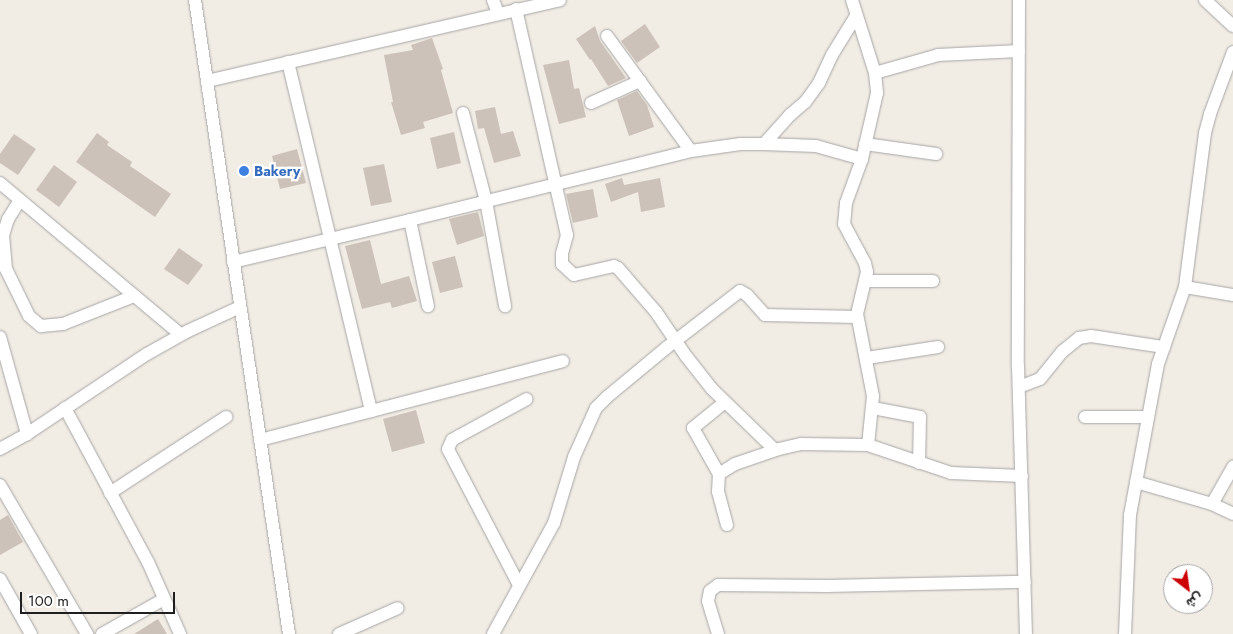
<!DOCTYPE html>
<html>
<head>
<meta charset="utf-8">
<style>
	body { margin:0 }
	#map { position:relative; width:1233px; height:634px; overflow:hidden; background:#f1ece4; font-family:Jost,Vazirmatn,sans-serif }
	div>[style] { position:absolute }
	.building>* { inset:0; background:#cdc2b9 }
	.roads { filter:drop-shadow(0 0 1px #a6a6a6) drop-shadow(0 0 1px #a6a6a6) }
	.minor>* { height:12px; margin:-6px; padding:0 6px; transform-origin:6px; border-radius:6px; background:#fff }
	.dots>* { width:14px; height:14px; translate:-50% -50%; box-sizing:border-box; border:2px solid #fff; border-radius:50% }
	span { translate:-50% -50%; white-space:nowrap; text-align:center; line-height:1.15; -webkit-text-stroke:4.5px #fff; paint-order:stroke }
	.shop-label { font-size:14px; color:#366cbe; font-weight:700 }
	.left { translate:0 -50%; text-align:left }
	.north { position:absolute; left:1163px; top:564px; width:50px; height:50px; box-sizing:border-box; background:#fff; border:1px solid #a5a5a5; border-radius:50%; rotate:150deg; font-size:14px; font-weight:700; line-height:20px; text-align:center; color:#1f1f1f }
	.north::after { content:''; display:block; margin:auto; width:18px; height:22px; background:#cd0004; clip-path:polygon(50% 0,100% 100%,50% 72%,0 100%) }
	.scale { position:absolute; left:20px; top:592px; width:155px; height:22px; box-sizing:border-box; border:2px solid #1f1f1f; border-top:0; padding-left:6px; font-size:15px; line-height:18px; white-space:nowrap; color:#1f1f1f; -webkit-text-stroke:4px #fff; paint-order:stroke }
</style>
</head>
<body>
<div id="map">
	<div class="building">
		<div style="clip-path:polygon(645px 24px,660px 47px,637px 63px,621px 41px)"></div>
		<div style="clip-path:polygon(595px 26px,600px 41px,626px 78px,608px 86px,591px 59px,590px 60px,576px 39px)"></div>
		<div style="clip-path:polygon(432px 38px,443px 69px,441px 70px,453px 113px,423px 122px,425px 128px,401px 135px,391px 102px,393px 102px,384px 55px,413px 50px,411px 45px)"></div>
		<div style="clip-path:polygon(569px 60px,574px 89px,579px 88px,586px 117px,559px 124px,543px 65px)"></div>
		<div style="clip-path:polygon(637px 91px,647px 105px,654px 127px,629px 136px,617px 100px)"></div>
		<div style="clip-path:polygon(495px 107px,501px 134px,513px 131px,521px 156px,494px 163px,484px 128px,478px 129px,475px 111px)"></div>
		<div style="clip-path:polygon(454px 132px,461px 163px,437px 169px,430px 138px)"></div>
		<div style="clip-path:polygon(97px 133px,109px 142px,107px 145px,132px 162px,130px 166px,171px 194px,155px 217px,76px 162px)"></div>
		<div style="clip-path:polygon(14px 134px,36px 149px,18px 175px,0 163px,0 154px)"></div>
		<div style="clip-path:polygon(297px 149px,306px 183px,280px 189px,272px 156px)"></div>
		<div style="clip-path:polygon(384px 164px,392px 202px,371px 206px,363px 168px)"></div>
		<div style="clip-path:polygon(54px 165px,77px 182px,59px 207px,36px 190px)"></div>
		<div style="clip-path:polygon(622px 178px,624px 185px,660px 178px,665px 207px,641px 212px,638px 192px,611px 202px,605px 184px)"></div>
		<div style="clip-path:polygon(593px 189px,598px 217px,573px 223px,566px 194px)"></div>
		<div style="clip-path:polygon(478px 212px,484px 236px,457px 245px,449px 219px)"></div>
		<div style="clip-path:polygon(370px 240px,381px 284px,409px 276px,417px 301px,392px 308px,390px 302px,362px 309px,345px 246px)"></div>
		<div style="clip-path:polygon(179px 248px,203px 265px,188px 285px,164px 269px)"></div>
		<div style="clip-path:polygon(455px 256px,463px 287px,440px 293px,432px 262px)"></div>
		<div style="clip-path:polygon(416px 410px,425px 443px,392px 452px,383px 419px)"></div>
		<div style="clip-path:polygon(8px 515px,23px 542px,0 555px,0 520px)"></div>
		<div style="clip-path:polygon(158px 619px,167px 634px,134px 634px)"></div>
	</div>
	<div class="roads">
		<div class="minor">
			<div style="left:195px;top:0;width:641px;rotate:81.57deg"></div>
			<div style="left:493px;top:0;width:14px;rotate:69deg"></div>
			<div style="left:852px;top:0;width:77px;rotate:72.5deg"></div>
			<div style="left:875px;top:73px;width:20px;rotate:84deg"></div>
			<div style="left:877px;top:93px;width:68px;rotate:102.8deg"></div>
			<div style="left:862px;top:159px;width:47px;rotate:110deg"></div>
			<div style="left:846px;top:203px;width:21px;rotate:95deg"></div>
			<div style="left:844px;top:224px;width:44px;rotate:61.7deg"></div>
			<div style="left:865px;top:263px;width:9px;rotate:77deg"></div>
			<div style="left:867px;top:272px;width:43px;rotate:103.4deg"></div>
			<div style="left:857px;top:314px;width:84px;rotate:79deg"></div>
			<div style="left:873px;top:396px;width:49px;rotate:95.8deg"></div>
			<div style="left:1019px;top:0;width:366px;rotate:90.2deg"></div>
			<div style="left:1018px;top:366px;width:268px;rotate:88.3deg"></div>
			<div style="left:1205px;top:0;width:38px;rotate:43deg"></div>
			<div style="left:516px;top:9px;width:232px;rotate:77.3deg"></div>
			<div style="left:567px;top:235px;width:20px;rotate:105deg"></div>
			<div style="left:562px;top:254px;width:10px;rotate:90deg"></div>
			<div style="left:562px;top:264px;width:16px;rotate:43deg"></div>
			<div style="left:574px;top:275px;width:41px;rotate:-12.7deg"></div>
			<div style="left:614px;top:266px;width:4px;rotate:27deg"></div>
			<div style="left:618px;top:268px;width:58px;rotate:49.2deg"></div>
			<div style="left:656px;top:312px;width:53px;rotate:55.7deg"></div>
			<div style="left:686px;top:356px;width:42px;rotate:51.8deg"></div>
			<div style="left:712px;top:389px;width:88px;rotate:44.1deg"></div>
			<div style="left:856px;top:16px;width:46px;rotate:121.6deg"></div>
			<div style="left:832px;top:55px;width:31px;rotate:115deg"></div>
			<div style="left:819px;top:83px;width:24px;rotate:126deg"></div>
			<div style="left:805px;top:102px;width:20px;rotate:139deg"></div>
			<div style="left:790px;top:115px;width:39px;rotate:132deg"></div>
			<div style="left:764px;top:144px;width:52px;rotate:2.2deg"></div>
			<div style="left:816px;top:146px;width:48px;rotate:15.8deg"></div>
			<div style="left:607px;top:36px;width:142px;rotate:53.9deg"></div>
			<div style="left:288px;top:62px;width:359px;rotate:76.6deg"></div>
			<div style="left:875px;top:73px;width:66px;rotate:-15.9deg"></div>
			<div style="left:938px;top:55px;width:81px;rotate:-2.8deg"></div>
			<div style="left:207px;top:81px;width:362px;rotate:-12.9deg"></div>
			<div style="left:591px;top:103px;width:54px;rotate:-24.2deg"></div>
			<div style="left:463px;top:113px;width:91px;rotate:75.4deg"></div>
			<div style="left:486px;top:201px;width:107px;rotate:79.7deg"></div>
			<div style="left:865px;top:144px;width:72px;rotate:8deg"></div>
			<div style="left:0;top:183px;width:236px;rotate:40deg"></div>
			<div style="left:20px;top:200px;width:22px;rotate:122deg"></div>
			<div style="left:8px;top:219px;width:17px;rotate:107deg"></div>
			<div style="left:3px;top:235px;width:34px;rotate:85deg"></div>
			<div style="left:6px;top:269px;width:52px;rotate:63.9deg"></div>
			<div style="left:29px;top:316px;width:16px;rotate:40deg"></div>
			<div style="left:41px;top:326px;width:22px;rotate:-5deg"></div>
			<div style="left:63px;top:324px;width:76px;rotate:-21.5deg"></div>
			<div style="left:410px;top:220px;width:88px;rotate:78.2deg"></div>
			<div style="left:233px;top:262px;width:182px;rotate:-13.3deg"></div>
			<div style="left:410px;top:220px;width:289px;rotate:-13.8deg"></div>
			<div style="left:691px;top:151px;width:50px;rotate:-8deg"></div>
			<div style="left:741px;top:144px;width:23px"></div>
			<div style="left:866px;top:281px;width:67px"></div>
			<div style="left:1185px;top:287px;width:49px;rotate:9.5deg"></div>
			<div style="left:0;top:337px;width:101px;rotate:74.4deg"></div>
			<div style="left:867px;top:358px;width:72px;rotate:-8.8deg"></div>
			<div style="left:1019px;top:387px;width:22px;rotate:-21deg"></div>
			<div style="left:1040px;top:379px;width:36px;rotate:-51deg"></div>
			<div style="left:1063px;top:351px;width:21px;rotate:-39deg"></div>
			<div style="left:1079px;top:338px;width:12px;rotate:-9deg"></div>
			<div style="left:1091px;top:336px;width:74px;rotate:8.6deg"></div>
			<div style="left:65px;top:408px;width:175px;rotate:61.7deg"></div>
			<div style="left:148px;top:562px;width:79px;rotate:66deg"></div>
			<div style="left:873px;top:408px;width:48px;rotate:10.8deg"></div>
			<div style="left:920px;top:417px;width:46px;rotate:91.2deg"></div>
			<div style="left:1085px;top:417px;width:63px"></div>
			<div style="left:260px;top:440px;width:313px;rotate:-14.6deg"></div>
			<div style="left:0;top:449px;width:31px;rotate:-29deg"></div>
			<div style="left:27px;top:434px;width:144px;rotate:-33.7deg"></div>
			<div style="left:147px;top:354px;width:47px;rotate:-29.3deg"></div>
			<div style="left:188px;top:331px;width:57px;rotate:-24.8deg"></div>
			<div style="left:719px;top:474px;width:53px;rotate:-119.5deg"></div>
			<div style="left:693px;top:428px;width:41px;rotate:-39.1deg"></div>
			<div style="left:1136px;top:482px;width:79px;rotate:16.1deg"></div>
			<div style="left:1212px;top:504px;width:23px;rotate:25deg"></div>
			<div style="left:0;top:485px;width:173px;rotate:59.7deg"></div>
			<div style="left:110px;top:493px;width:139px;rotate:-33.2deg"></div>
			<div style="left:1212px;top:504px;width:43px;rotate:-60.4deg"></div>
			<div style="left:727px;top:525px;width:34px;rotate:-105deg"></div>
			<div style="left:718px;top:492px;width:18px;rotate:-87deg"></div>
			<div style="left:719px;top:474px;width:19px;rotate:-32deg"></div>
			<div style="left:735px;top:464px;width:46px;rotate:-18.8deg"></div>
			<div style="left:779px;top:449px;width:23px;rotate:-13deg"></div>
			<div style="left:801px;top:444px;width:67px;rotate:0.9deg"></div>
			<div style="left:868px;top:445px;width:88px;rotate:18.6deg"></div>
			<div style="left:951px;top:473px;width:71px;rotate:2.4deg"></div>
			<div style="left:0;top:579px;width:63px;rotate:60.6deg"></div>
			<div style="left:519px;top:585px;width:153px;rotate:-117.6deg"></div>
			<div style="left:448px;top:449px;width:10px;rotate:-66deg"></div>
			<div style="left:452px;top:440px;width:8px;rotate:-30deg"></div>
			<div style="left:459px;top:436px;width:77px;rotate:-28.6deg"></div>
			<div style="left:102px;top:634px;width:71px;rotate:-29.4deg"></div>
			<div style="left:339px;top:634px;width:64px;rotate:-23.8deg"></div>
			<div style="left:493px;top:634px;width:127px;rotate:-61.2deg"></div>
			<div style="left:554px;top:523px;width:69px;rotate:-73.1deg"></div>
			<div style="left:574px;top:457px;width:54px;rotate:-65.8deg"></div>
			<div style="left:596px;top:408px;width:16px;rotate:-45deg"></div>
			<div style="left:607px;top:397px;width:77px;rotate:-39.7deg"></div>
			<div style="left:666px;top:348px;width:93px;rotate:-37.6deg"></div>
			<div style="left:740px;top:291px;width:8px;rotate:30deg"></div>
			<div style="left:747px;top:295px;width:27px;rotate:48deg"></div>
			<div style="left:765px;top:315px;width:92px;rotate:1.2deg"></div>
			<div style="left:718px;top:634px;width:34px;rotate:-107deg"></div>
			<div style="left:708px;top:601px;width:10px;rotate:-79deg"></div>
			<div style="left:710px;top:591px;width:10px;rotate:-37deg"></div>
			<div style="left:718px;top:585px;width:109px;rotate:0.5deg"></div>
			<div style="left:827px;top:586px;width:198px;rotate:-1.2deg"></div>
			<div style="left:1125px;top:634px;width:119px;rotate:-87.6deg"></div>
			<div style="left:1130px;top:515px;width:154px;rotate:-79.5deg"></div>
			<div style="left:1158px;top:364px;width:82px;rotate:-70.7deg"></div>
			<div style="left:1185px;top:287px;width:155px;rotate:-82.6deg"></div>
			<div style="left:1205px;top:133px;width:20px;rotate:-75deg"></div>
			<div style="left:1210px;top:114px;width:66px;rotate:-69.6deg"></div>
		</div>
	</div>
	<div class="dots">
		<div style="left:244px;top:171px;background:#3f7fe0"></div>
	</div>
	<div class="shop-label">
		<span class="left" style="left:254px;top:171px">Bakery</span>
	</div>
	<div class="north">ش</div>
	<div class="scale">100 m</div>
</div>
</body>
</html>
